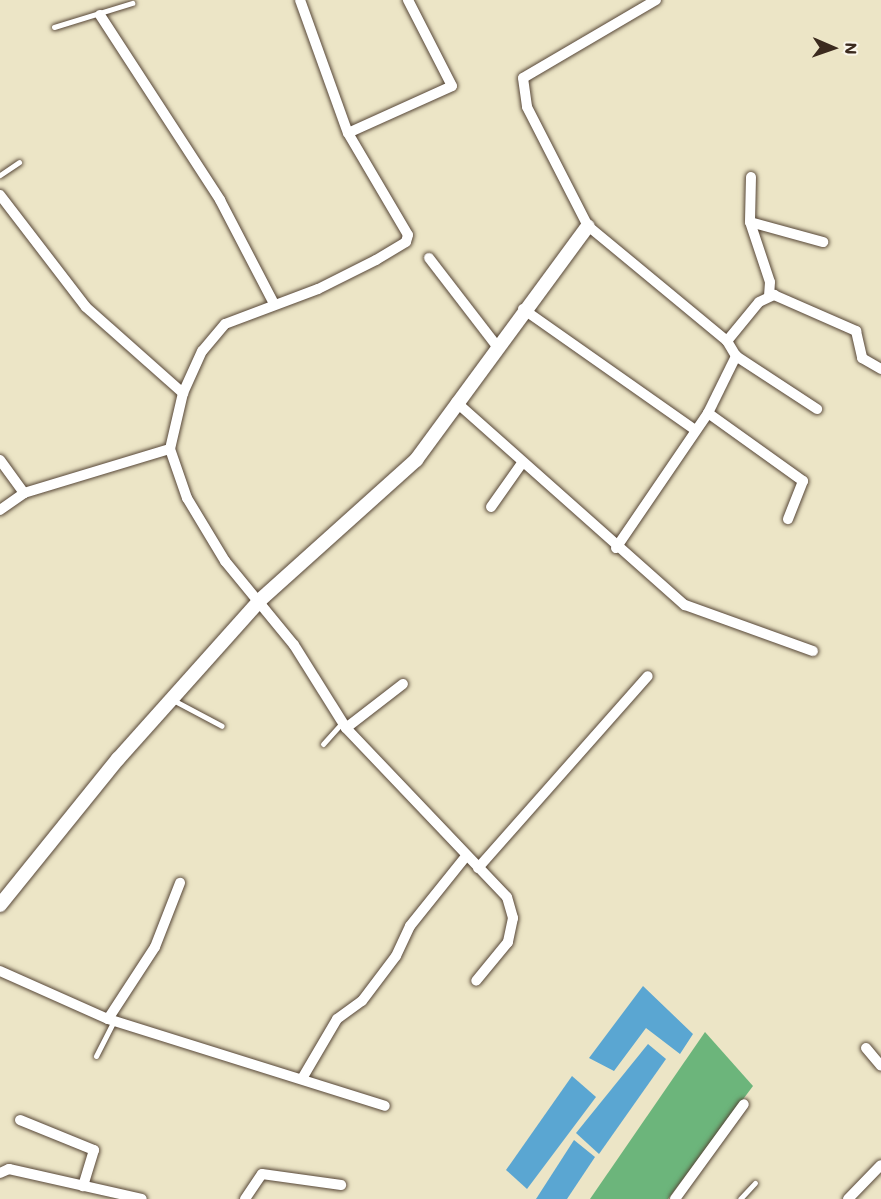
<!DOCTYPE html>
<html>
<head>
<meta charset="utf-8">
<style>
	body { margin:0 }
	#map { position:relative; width:881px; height:1199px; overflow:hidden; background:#ece5c6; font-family:Mali,sans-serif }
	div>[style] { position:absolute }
	.forest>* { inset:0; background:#6cb57b }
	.water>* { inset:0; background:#5aa6d2 }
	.roads { filter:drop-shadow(0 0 2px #564637) drop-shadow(0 0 2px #564637) }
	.service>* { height:5px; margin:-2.5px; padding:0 2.5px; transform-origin:2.5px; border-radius:2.5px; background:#fff }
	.minor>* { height:10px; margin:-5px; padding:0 5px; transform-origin:5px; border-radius:5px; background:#fff }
	.tertiary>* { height:14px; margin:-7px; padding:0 7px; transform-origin:7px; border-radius:7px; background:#fff }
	span { translate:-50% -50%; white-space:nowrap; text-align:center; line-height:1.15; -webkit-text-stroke:6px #fbf7ec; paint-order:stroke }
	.north { position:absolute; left:803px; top:18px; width:60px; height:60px; -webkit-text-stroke:4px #fbf7ec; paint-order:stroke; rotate:92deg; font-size:16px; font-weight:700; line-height:24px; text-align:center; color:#3b2a1e }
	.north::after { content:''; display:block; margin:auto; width:21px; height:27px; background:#3b2a1e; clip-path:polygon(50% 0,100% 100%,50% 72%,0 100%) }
</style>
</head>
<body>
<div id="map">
	<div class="forest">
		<div style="clip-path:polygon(705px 1032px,753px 1086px,668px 1199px,590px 1199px)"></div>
	</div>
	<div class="water">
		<div style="clip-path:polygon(643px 986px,693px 1034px,680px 1054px,646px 1028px,614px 1071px,589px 1058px)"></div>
		<div style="clip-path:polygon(648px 1044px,666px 1059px,599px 1154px,576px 1133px)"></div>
		<div style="clip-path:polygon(572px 1076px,596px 1097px,527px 1189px,506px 1170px)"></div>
		<div style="clip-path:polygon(574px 1140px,595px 1157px,567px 1199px,536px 1199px)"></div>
	</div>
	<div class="roads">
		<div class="service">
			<div style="left:54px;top:27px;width:82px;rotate:-17.1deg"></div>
			<div style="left:0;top:175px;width:23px;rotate:-34deg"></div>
			<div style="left:173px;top:700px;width:55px;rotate:28deg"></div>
			<div style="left:323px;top:744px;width:28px;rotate:-48deg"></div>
			<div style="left:96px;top:1056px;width:39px;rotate:-63deg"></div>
			<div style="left:740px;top:1199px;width:22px;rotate:-47deg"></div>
		</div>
		<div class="minor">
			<div style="left:300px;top:0;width:141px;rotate:70.2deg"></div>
			<div style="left:348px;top:133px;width:118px;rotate:59.5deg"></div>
			<div style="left:408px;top:235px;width:7px;rotate:106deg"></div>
			<div style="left:406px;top:242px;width:35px;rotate:149deg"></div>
			<div style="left:376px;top:260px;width:65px;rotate:153.4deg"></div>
			<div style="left:318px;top:289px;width:99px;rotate:159.4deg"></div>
			<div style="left:225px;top:324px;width:35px;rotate:130deg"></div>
			<div style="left:202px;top:351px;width:46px;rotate:114.3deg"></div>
			<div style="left:183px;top:393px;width:57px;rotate:103.1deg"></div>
			<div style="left:170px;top:449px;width:52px;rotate:70.9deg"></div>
			<div style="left:187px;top:498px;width:74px;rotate:58.9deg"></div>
			<div style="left:225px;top:561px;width:109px;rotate:50.6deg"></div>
			<div style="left:294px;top:645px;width:98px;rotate:57.9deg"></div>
			<div style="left:346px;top:728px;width:233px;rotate:46.4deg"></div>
			<div style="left:507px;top:897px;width:22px;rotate:74deg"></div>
			<div style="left:513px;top:918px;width:25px;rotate:102deg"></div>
			<div style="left:508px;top:942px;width:50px;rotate:129.4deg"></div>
			<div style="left:656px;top:0;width:154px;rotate:149.6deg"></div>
			<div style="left:523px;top:78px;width:29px;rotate:82deg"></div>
			<div style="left:527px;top:107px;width:134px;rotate:62.9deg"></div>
			<div style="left:588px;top:226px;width:180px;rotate:39.6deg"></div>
			<div style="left:727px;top:341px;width:17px;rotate:59deg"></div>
			<div style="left:736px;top:356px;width:97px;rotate:33.2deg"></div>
			<div style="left:100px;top:15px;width:221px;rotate:57deg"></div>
			<div style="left:220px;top:200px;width:115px;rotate:62.5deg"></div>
			<div style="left:348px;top:133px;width:114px;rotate:-24.3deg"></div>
			<div style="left:452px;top:86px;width:97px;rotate:-117.1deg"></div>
			<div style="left:751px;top:177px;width:45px;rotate:91.3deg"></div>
			<div style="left:750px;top:222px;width:63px;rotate:71.6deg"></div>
			<div style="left:770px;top:282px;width:13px;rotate:94deg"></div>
			<div style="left:0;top:195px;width:141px;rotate:52.5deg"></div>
			<div style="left:86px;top:307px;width:130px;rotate:41.6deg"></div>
			<div style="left:750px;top:222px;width:76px;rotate:15.3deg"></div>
			<div style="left:429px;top:258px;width:110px;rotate:52.4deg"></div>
			<div style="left:523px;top:309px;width:210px;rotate:35.1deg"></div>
			<div style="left:727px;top:341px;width:50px;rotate:-50.6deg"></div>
			<div style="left:759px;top:302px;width:17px;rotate:-25deg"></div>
			<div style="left:774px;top:295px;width:90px;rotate:23.7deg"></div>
			<div style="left:856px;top:331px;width:28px;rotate:77deg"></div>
			<div style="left:862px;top:358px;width:22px;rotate:30deg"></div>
			<div style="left:456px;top:402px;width:306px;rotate:41.6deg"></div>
			<div style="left:685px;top:605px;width:136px;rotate:19.8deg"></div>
			<div style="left:708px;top:413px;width:117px;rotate:35.6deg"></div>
			<div style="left:803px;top:481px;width:41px;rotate:111.5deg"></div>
			<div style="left:0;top:460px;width:41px;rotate:54deg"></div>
			<div style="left:491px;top:507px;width:54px;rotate:-54.8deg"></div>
			<div style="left:0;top:510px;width:29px;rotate:-35deg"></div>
			<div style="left:24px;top:493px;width:152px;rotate:-16.8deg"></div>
			<div style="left:616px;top:548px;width:163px;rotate:-55.7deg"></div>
			<div style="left:708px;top:413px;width:64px;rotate:-63.8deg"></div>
			<div style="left:346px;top:728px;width:72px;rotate:-37.7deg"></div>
			<div style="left:478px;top:868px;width:256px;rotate:-48.5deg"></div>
			<div style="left:0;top:971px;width:118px;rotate:24deg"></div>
			<div style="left:108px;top:1019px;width:290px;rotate:17.4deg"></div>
			<div style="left:108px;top:1019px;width:86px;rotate:-56.9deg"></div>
			<div style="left:155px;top:947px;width:69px;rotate:-68.7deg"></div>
			<div style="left:866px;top:1048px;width:23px;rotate:50deg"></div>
			<div style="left:303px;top:1077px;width:67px;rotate:-59.6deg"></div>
			<div style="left:337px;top:1019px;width:31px;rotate:-36deg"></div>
			<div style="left:362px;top:1001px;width:56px;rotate:-52.9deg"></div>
			<div style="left:396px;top:956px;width:33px;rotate:-65deg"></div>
			<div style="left:410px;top:926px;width:90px;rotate:-51.3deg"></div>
			<div style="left:20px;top:1120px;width:80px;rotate:22.1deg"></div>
			<div style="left:94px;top:1150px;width:38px;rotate:107deg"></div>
			<div style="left:0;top:1173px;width:10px;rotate:-24deg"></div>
			<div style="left:9px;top:1169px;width:136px;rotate:12.7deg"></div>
			<div style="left:245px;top:1199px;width:30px;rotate:-56deg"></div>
			<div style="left:262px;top:1174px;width:80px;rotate:7.9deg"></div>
			<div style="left:675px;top:1199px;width:117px;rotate:-54deg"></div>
			<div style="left:848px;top:1199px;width:47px;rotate:-45.9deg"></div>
		</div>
		<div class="tertiary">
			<div style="left:0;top:905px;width:188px;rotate:-51.1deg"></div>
			<div style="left:118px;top:759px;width:213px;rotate:-48.2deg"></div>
			<div style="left:260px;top:600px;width:210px;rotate:-41.9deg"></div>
			<div style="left:416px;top:460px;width:290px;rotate:-53.7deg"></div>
		</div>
	</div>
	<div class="north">N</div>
</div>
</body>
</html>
